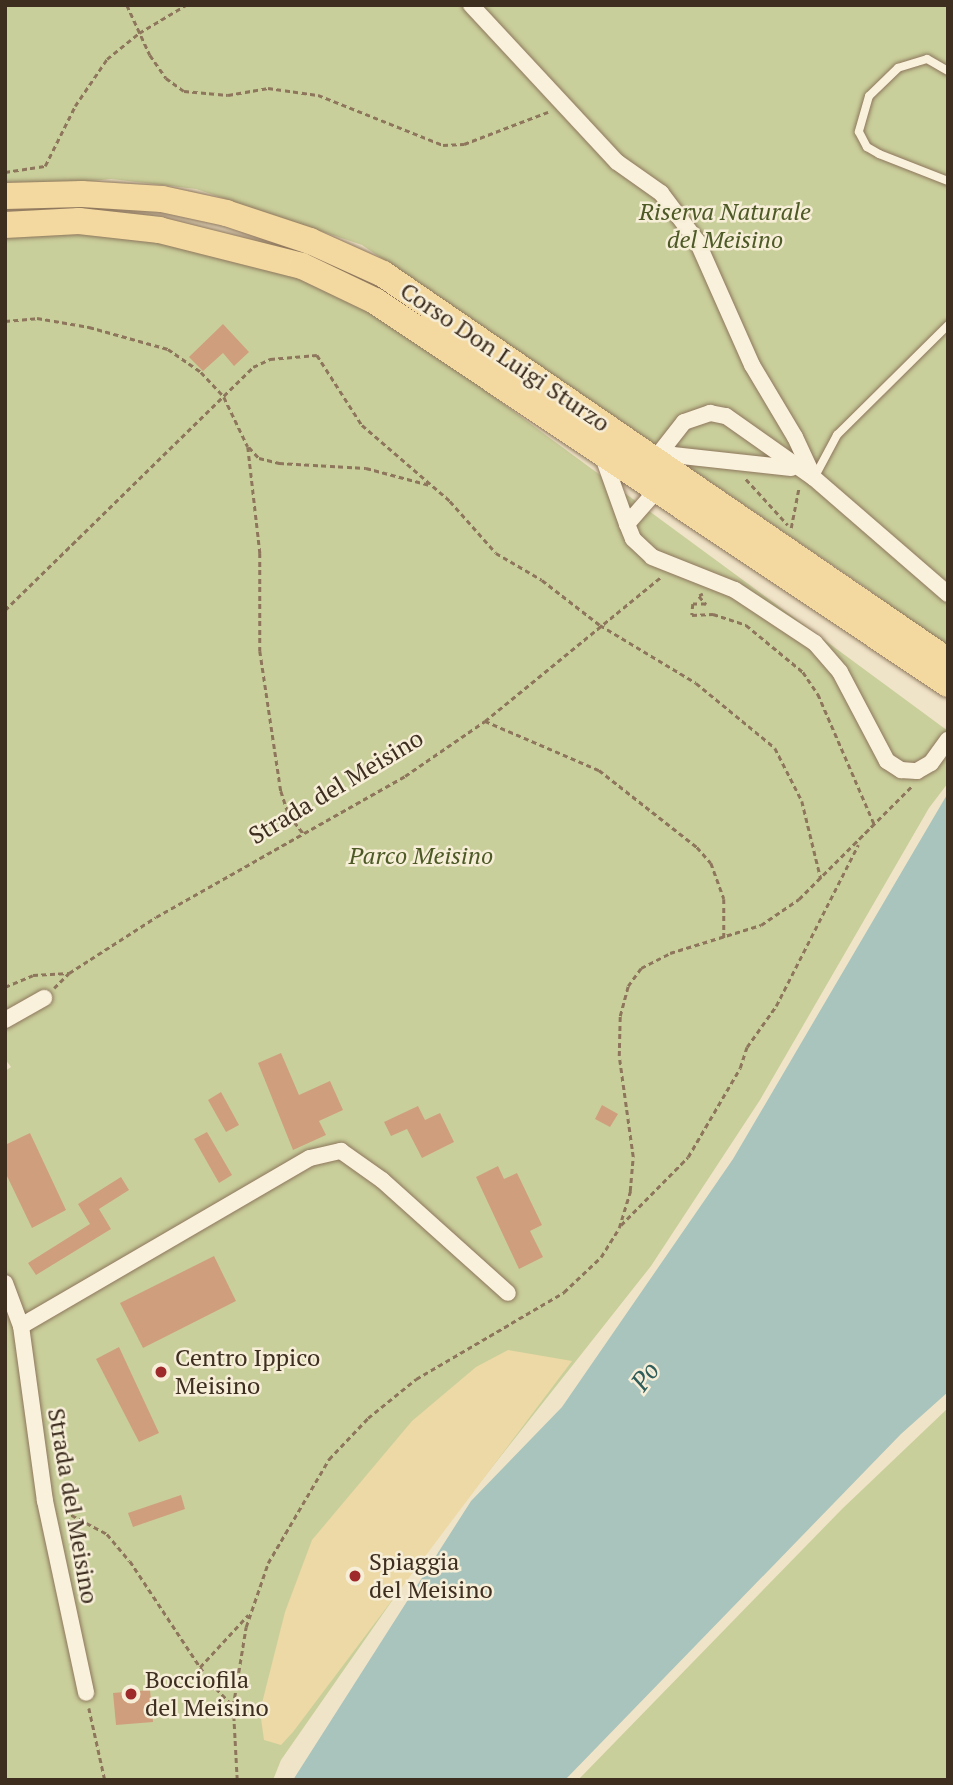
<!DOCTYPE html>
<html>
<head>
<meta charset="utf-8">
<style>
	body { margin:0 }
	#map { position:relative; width:953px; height:1785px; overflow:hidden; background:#f0e4c8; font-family:"PT Serif",serif }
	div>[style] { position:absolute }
	.green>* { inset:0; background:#c9cf9b }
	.sand>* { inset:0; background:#ecd9a5 }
	.water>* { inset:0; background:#a9c4bc }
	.building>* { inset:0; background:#cf9f7d }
	.path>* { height:2.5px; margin-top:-1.25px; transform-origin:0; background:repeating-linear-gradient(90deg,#8d765c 0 5px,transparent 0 8.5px) }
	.roads { filter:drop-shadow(0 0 2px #8d765c) drop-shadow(0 0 2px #8d765c) }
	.lane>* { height:8px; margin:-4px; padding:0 4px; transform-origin:4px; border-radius:4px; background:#faf1dc }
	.street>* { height:16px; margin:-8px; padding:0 8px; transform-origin:8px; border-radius:8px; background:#faf1dc }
	.primary>* { height:26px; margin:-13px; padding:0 13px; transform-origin:13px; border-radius:13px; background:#f3d9a0 }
	.dots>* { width:19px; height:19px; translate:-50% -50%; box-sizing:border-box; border:4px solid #f7eed8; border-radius:50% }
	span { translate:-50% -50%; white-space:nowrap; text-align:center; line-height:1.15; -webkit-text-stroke:5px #f7eed8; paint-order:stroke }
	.park-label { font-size:24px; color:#4d5a26; font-style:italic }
	.street-label { font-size:24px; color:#3d2e20 }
	.poi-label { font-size:24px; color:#3d2e20 }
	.left { translate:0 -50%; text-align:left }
	.water-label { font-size:26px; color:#2f5d5a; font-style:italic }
	.frame { position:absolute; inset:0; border:7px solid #3d2e20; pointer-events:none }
</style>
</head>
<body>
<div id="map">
	<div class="green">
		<div style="clip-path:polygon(5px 5px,948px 5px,948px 649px,868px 589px,362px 245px,196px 189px,111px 179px,5px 190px)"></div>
		<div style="clip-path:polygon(107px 232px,252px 259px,376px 310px,948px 731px,948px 783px,929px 808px,760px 1100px,651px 1266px,433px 1542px,281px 1760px,273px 1780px,5px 1780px,5px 1071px,11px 1067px,5px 1059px,5px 235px)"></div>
		<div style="clip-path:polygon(948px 1408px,948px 1780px,578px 1780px,842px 1509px)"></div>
	</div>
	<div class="sand">
		<div style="clip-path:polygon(508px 1350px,572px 1361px,293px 1732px,281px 1745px,264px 1740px,260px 1711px,285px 1612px,312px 1540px,412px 1421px,476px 1367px)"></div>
	</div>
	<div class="water">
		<div style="clip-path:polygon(948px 793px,948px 1392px,901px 1434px,565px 1780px,293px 1780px,471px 1501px,562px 1407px,733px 1159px)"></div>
	</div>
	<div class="building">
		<div style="clip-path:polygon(223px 324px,249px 352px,234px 366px,223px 353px,203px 371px,189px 357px)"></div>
		<div style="clip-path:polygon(281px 1053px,299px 1095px,330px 1081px,343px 1110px,319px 1121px,326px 1135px,293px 1150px,258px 1063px)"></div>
		<div style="clip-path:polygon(221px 1092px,239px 1125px,226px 1132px,208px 1100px)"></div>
		<div style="clip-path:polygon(602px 1105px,618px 1114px,610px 1127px,595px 1119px)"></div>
		<div style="clip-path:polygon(418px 1106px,425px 1120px,440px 1113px,454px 1142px,422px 1158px,407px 1129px,391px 1136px,384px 1122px)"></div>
		<div style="clip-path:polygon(207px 1132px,232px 1175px,219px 1183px,194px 1139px)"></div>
		<div style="clip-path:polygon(30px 1133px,66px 1210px,32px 1228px,5px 1172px,5px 1145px)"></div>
		<div style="clip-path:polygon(498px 1166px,504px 1179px,517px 1173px,542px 1225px,530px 1231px,543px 1257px,519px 1269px,476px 1177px)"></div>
		<div style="clip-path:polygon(121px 1177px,129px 1190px,99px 1209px,111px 1229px,36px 1275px,28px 1263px,90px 1224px,78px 1204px)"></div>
		<div style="clip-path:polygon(214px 1256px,236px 1301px,143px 1348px,120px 1303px)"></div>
		<div style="clip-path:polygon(119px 1347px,159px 1433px,139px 1442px,96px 1359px)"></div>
		<div style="clip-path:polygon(181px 1495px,185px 1509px,133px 1527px,128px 1513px)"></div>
		<div style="clip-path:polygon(150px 1690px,153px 1722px,116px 1725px,113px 1693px)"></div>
	</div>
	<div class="path">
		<div style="left:127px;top:5px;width:55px;rotate:65.3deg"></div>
		<div style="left:150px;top:55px;width:28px;rotate:55deg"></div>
		<div style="left:166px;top:78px;width:22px;rotate:36deg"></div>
		<div style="left:184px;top:91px;width:44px;rotate:5.2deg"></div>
		<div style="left:228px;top:95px;width:41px;rotate:-9.9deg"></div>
		<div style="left:268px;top:88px;width:50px;rotate:8deg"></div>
		<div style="left:318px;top:95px;width:135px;rotate:21.8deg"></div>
		<div style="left:443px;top:145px;width:21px;rotate:-3deg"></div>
		<div style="left:464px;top:144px;width:90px;rotate:-20.9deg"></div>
		<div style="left:5px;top:172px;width:40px;rotate:-8.5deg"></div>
		<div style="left:45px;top:166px;width:67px;rotate:-63.4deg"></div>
		<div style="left:75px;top:106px;width:57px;rotate:-55.8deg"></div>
		<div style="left:107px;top:59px;width:41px;rotate:-39.1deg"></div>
		<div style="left:139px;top:33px;width:55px;rotate:-30.8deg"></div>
		<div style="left:5px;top:321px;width:32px;rotate:-5deg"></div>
		<div style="left:37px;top:318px;width:53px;rotate:9.8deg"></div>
		<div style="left:89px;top:327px;width:82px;rotate:15.6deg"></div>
		<div style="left:168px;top:349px;width:40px;rotate:34.9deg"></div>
		<div style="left:201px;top:372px;width:34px;rotate:47deg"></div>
		<div style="left:224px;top:397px;width:55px;rotate:64.4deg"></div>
		<div style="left:248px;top:447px;width:107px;rotate:83.5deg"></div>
		<div style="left:260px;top:553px;width:98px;rotate:90deg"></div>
		<div style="left:260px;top:651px;width:142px;rotate:81.5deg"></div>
		<div style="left:281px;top:791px;width:25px;rotate:72deg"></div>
		<div style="left:289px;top:815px;width:23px;rotate:52deg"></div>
		<div style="left:249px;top:447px;width:15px;rotate:48deg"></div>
		<div style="left:259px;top:458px;width:21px;rotate:14deg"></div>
		<div style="left:279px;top:463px;width:87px;rotate:3.3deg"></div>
		<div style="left:366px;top:468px;width:66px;rotate:14.9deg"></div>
		<div style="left:746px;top:479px;width:62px;rotate:47.6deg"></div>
		<div style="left:791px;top:528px;width:42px;rotate:-79deg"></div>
		<div style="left:703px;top:594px;width:4px;rotate:153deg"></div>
		<div style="left:699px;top:596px;width:11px;rotate:49deg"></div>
		<div style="left:706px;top:604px;width:13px;rotate:180deg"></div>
		<div style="left:693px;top:604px;width:11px;rotate:95deg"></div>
		<div style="left:692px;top:615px;width:21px;rotate:-3deg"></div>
		<div style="left:713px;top:614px;width:35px;rotate:18deg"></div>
		<div style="left:746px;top:625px;width:74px;rotate:39.5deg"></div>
		<div style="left:803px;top:672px;width:27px;rotate:56deg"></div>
		<div style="left:818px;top:694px;width:144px;rotate:66.6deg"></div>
		<div style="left:5px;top:610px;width:347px;rotate:-44.4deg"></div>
		<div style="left:253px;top:367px;width:19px;rotate:-25deg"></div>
		<div style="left:270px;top:359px;width:47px;rotate:-4.9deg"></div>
		<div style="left:317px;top:355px;width:83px;rotate:57.3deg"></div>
		<div style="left:362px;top:425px;width:116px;rotate:40.8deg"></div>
		<div style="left:450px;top:501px;width:69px;rotate:48.5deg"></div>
		<div style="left:496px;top:553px;width:53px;rotate:30.4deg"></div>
		<div style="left:542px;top:580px;width:73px;rotate:37.8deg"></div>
		<div style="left:600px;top:625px;width:112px;rotate:31.1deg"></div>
		<div style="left:696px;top:683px;width:102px;rotate:39.4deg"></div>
		<div style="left:775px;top:748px;width:59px;rotate:63deg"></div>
		<div style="left:802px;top:801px;width:80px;rotate:76.3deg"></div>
		<div style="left:485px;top:721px;width:124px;rotate:23.3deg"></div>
		<div style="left:599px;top:770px;width:125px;rotate:38.2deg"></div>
		<div style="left:697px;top:847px;width:21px;rotate:49deg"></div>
		<div style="left:711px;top:863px;width:38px;rotate:70deg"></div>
		<div style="left:724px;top:899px;width:40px;rotate:90deg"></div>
		<div style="left:5px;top:987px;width:30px;rotate:-23deg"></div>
		<div style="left:33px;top:975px;width:36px;rotate:-3deg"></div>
		<div style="left:54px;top:988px;width:21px;rotate:-45deg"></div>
		<div style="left:69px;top:973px;width:103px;rotate:-32.8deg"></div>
		<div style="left:156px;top:917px;width:286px;rotate:-29.5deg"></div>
		<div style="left:405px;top:776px;width:97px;rotate:-34.5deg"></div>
		<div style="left:485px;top:721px;width:227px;rotate:-39.3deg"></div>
		<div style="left:621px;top:1225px;width:95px;rotate:-45.4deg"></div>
		<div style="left:688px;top:1157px;width:103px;rotate:-59.7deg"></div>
		<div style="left:740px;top:1068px;width:22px;rotate:-72deg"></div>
		<div style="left:747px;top:1047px;width:50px;rotate:-54.7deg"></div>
		<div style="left:776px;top:1006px;width:181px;rotate:-63deg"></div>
		<div style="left:64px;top:1511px;width:49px;rotate:28.1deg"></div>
		<div style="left:107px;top:1534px;width:35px;rotate:50deg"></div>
		<div style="left:130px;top:1561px;width:145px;rotate:56.5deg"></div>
		<div style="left:210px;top:1682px;width:33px;rotate:46deg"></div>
		<div style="left:200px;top:1667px;width:71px;rotate:-47.3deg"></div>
		<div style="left:89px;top:1708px;width:74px;rotate:77.5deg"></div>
		<div style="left:237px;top:1780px;width:74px;rotate:-93.1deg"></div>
		<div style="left:233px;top:1706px;width:80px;rotate:-80.7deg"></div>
		<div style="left:246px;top:1627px;width:68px;rotate:-71deg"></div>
		<div style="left:268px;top:1563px;width:121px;rotate:-59.6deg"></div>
		<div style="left:329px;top:1459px;width:57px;rotate:-46.4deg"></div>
		<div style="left:368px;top:1418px;width:62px;rotate:-39.1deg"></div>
		<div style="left:416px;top:1379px;width:172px;rotate:-30.4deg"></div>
		<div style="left:564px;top:1292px;width:51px;rotate:-43.4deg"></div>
		<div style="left:601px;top:1257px;width:34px;rotate:-58deg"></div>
		<div style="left:619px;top:1228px;width:39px;rotate:-73deg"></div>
		<div style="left:630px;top:1191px;width:34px;rotate:-85deg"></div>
		<div style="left:633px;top:1157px;width:102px;rotate:-97.9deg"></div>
		<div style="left:619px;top:1056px;width:40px;rotate:-88.6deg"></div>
		<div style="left:620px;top:1016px;width:31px;rotate:-75deg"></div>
		<div style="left:628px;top:986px;width:22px;rotate:-54deg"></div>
		<div style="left:641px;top:968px;width:33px;rotate:-27deg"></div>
		<div style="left:670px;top:953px;width:95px;rotate:-17.1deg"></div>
		<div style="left:761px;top:925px;width:46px;rotate:-34.4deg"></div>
		<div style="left:799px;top:899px;width:160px;rotate:-45deg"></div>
	</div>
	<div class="roads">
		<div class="lane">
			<div style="left:948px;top:71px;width:24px;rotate:-150deg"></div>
			<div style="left:927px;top:59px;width:30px;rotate:163deg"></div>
			<div style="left:898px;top:68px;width:40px;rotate:136deg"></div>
			<div style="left:869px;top:96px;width:37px;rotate:106deg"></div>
			<div style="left:859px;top:132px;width:17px;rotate:62deg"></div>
			<div style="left:867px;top:147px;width:14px;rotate:30deg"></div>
			<div style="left:879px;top:154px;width:74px;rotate:21.4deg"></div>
			<div style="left:814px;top:478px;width:49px;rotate:-61.9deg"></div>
			<div style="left:837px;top:435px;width:156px;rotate:-44.7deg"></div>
		</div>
		<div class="street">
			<div style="left:471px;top:5px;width:214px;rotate:47.1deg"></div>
			<div style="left:617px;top:162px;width:54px;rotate:35.2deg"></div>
			<div style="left:661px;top:193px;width:60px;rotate:53.1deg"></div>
			<div style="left:697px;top:241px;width:136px;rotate:66.1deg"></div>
			<div style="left:752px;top:365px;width:84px;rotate:59.2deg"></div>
			<div style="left:795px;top:437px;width:45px;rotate:65.1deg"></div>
			<div style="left:603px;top:457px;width:71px;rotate:70.3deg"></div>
			<div style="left:627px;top:524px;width:43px;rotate:-48.8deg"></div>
			<div style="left:655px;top:459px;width:47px;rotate:-51.9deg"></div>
			<div style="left:684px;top:422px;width:28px;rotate:-19deg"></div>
			<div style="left:710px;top:413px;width:16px;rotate:11deg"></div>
			<div style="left:726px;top:416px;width:108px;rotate:35.2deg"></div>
			<div style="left:814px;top:478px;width:177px;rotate:40.9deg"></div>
			<div style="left:655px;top:459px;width:18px;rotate:-13deg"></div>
			<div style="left:673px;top:455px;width:119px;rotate:6.3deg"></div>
			<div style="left:627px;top:524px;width:16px;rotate:68deg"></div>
			<div style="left:633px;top:539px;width:26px;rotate:43deg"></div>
			<div style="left:652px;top:557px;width:89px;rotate:21.7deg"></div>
			<div style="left:735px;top:590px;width:96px;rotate:33.5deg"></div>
			<div style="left:815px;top:643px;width:38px;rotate:49deg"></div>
			<div style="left:840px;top:672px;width:101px;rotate:62.2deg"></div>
			<div style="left:887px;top:761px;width:17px;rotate:33deg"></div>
			<div style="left:901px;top:770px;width:16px;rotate:4deg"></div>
			<div style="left:917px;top:771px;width:16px;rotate:-30deg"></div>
			<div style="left:931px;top:763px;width:29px;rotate:-54deg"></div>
			<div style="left:5px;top:1020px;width:45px;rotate:-29.4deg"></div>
			<div style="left:5px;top:1283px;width:46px;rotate:69.6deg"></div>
			<div style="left:21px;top:1326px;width:177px;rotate:82.2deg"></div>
			<div style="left:45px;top:1501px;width:196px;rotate:77.9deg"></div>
			<div style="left:21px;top:1326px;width:334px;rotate:-30.2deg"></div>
			<div style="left:310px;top:1158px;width:32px;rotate:-13deg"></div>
			<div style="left:341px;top:1151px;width:50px;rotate:35.3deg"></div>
			<div style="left:382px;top:1180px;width:169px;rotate:41.9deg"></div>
		</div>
		<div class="primary">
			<div style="left:5px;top:196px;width:77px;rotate:-1.5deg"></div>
			<div style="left:82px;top:194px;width:80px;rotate:3.6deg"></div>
			<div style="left:162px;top:199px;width:66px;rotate:12.3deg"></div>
			<div style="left:226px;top:213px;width:89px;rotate:18.4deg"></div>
			<div style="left:310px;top:241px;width:80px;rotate:24.3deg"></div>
			<div style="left:383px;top:274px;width:685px;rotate:34.41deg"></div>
			<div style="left:5px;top:225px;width:74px;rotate:-3.1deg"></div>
			<div style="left:79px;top:221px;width:81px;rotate:6.4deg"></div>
			<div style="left:159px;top:230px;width:147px;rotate:14.1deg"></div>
			<div style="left:302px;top:266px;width:81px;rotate:25.6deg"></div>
			<div style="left:375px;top:301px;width:689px;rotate:33.76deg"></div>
		</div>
	</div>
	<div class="dots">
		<div style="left:161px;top:1372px;background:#9e2a2b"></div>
		<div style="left:355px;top:1576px;background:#9e2a2b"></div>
		<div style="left:131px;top:1694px;background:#9e2a2b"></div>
	</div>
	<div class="park-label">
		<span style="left:725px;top:226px">Riserva Naturale<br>del Meisino</span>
		<span style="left:421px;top:856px">Parco Meisino</span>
	</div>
	<div class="street-label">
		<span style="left:505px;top:357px;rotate:34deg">Corso Don Luigi Sturzo</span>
		<span style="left:336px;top:787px;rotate:-31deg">Strada del Meisino</span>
		<span style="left:73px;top:1506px;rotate:80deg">Strada del Meisino</span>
	</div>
	<div class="poi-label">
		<span class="left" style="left:175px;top:1372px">Centro Ippico<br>Meisino</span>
		<span class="left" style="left:369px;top:1576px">Spiaggia<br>del Meisino</span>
		<span class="left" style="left:145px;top:1694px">Bocciofila<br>del Meisino</span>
	</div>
	<div class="water-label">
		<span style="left:645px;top:1376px;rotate:-54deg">Po</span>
	</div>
	<div class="frame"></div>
</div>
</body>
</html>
